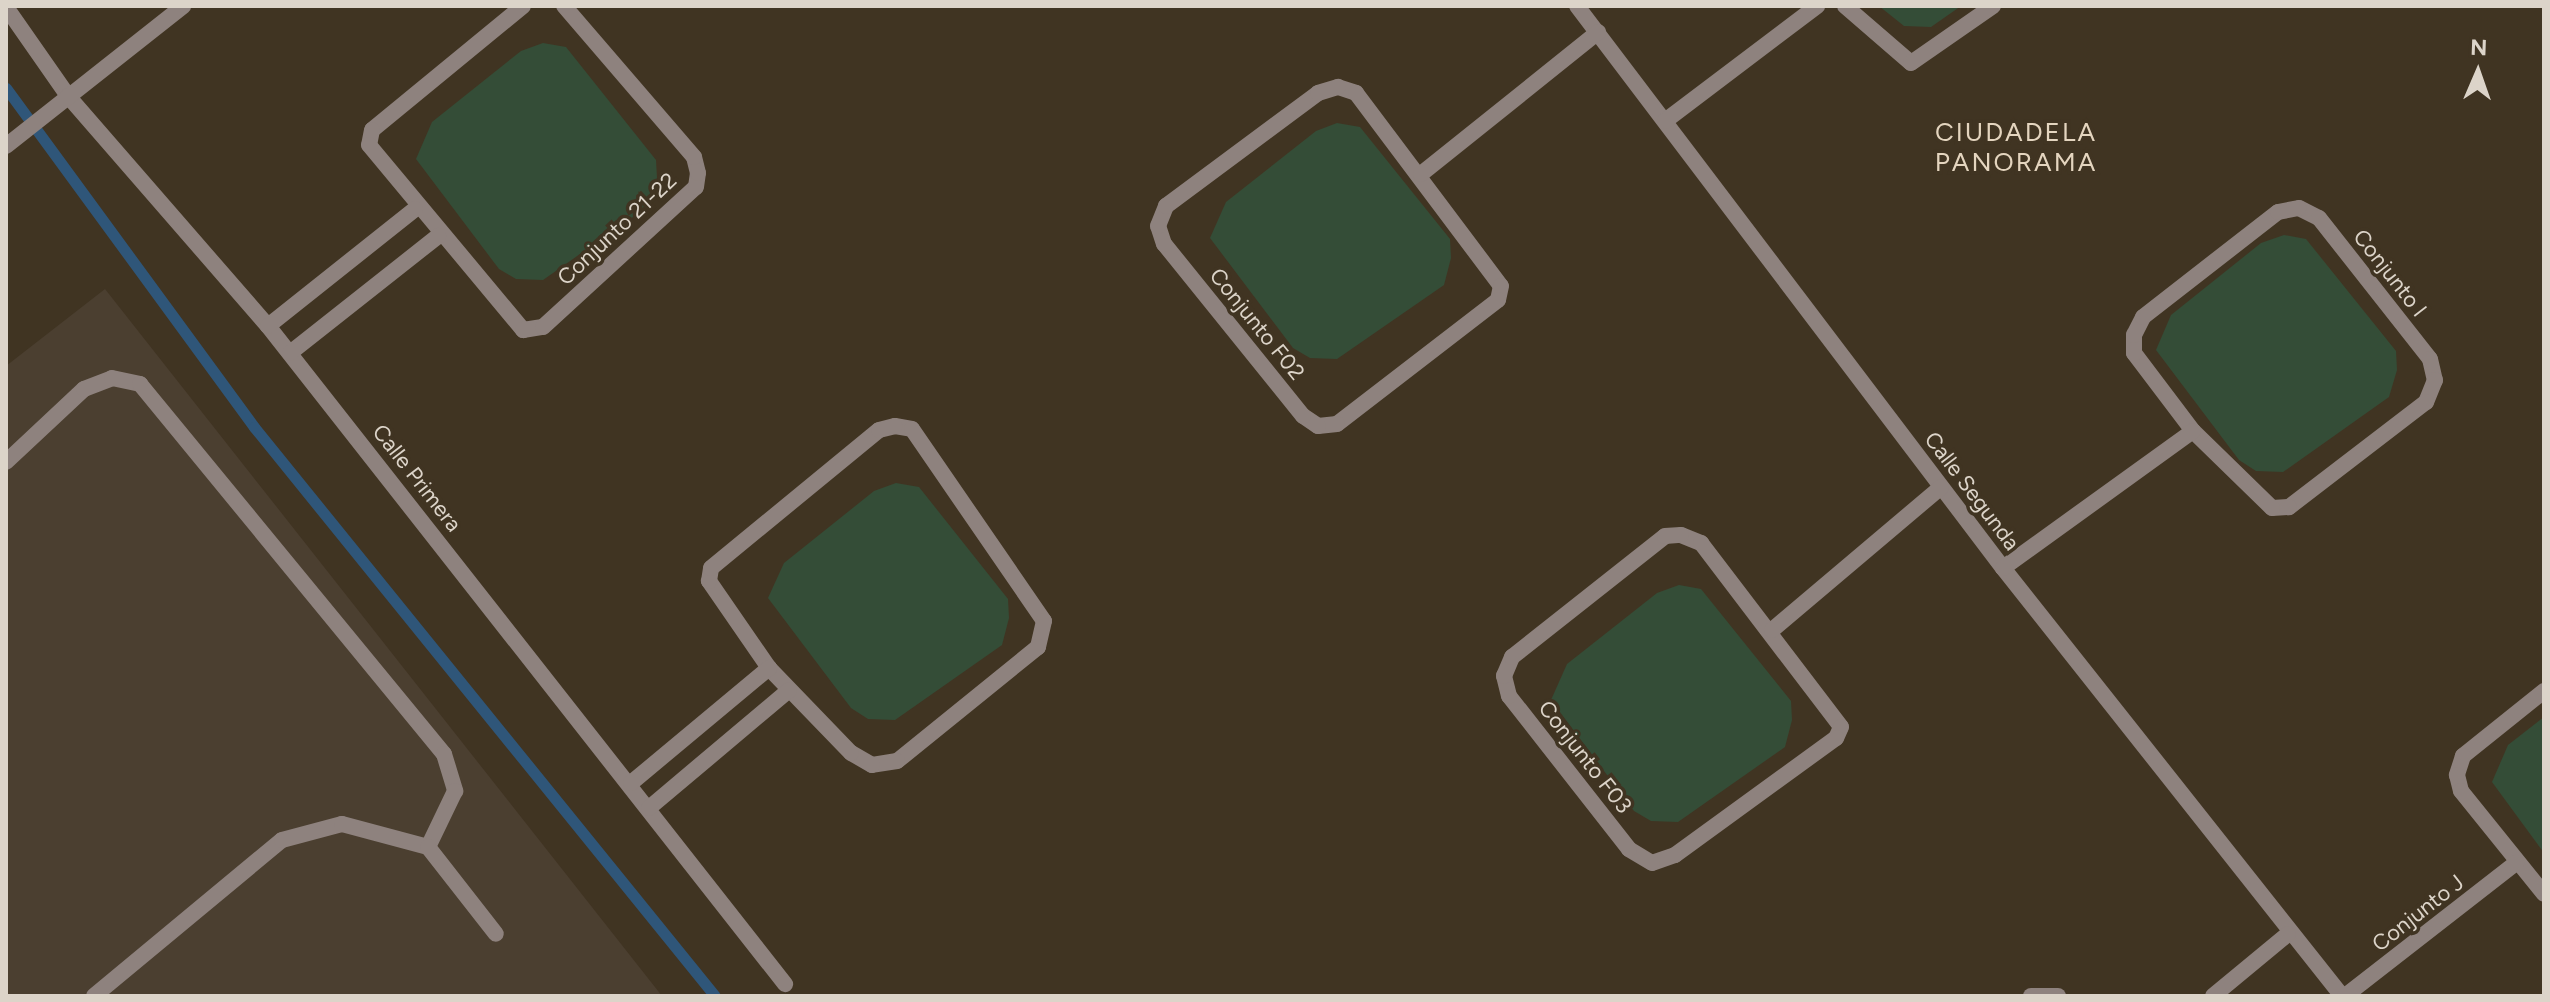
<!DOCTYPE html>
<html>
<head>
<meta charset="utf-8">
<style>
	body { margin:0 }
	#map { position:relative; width:2550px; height:1002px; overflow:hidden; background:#403422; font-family:Figtree,sans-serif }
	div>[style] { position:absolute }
	.industrial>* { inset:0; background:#4b3f30 }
	.green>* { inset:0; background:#344d37 }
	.stream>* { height:11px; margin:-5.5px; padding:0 5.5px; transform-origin:5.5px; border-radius:5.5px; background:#2f5679 }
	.lane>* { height:16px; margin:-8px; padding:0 8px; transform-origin:8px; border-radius:8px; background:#8e827e }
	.street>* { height:16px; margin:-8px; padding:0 8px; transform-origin:8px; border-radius:8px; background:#8e827e }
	span { translate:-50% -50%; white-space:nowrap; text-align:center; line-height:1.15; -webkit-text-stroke:7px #403422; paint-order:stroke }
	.street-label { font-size:22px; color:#dcd4c9 }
	.quarter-label { font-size:26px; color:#e4d5bf; letter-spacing:2px }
	.frame { position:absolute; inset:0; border:8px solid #dcd4c9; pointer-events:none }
	.north { position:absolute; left:2438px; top:32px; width:80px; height:80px; -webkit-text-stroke:6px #403422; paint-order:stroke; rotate:2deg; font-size:22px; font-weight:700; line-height:32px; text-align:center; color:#dcd4c9 }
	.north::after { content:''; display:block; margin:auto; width:28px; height:36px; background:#dcd4c9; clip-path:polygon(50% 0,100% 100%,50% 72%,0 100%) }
</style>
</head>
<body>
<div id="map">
	<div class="industrial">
		<div style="clip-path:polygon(105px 289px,662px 996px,6px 996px,6px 366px)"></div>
	</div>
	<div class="green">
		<div style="clip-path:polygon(1879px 6px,1961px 6px,1931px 27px,1904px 26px)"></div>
		<div style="clip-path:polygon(543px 43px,566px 47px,656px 160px,657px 178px,650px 205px,543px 280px,516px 279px,499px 269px,416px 159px,432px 122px,521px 51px)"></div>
		<div style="clip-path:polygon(1337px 123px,1360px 127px,1450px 239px,1451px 258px,1444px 285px,1337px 359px,1310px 358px,1293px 348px,1210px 238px,1226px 202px,1316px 131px)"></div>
		<div style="clip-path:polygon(2284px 235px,2306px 239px,2396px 351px,2397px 370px,2389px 397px,2283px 472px,2256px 471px,2239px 460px,2156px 350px,2171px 315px,2261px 243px)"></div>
		<div style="clip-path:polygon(896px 483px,919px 487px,1008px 599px,1009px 618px,1002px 645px,895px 720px,868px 719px,851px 708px,768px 598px,784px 563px,874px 491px)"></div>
		<div style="clip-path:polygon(1679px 585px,1701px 589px,1791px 701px,1792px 720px,1785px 747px,1678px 822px,1651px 821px,1634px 811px,1551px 700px,1567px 664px,1657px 593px)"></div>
		<div style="clip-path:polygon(2544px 717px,2544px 853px,2492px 782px,2508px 745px)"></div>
	</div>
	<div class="stream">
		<div style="left:6px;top:88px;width:420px;rotate:53.8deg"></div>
		<div style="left:254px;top:427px;width:732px;rotate:50.99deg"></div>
	</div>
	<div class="lane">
		<div style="left:6px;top:462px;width:107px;rotate:-43.1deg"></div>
		<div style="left:84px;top:389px;width:30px;rotate:-21deg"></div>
		<div style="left:112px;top:378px;width:29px;rotate:12deg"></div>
		<div style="left:140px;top:384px;width:479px;rotate:50.6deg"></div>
		<div style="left:444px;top:754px;width:39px;rotate:73deg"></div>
		<div style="left:455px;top:791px;width:62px;rotate:115.7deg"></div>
		<div style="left:94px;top:996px;width:244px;rotate:-39.7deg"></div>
		<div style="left:282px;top:840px;width:62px;rotate:-14.9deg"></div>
		<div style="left:342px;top:824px;width:89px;rotate:15deg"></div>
		<div style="left:428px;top:847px;width:110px;rotate:52deg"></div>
	</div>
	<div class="street">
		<div style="left:523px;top:6px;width:195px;rotate:140.6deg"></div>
		<div style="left:372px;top:130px;width:15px;rotate:101deg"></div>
		<div style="left:369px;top:145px;width:241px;rotate:50.2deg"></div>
		<div style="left:523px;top:330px;width:20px;rotate:-9deg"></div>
		<div style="left:543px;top:327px;width:207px;rotate:-42.5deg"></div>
		<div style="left:696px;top:187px;width:14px;rotate:-82deg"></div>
		<div style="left:698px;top:173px;width:16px;rotate:-104deg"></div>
		<div style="left:694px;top:157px;width:199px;rotate:-130.7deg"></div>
		<div style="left:1577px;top:6px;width:705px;rotate:52.84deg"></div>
		<div style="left:2003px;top:568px;width:546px;rotate:51.62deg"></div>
		<div style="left:1845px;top:6px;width:87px;rotate:40.8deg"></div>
		<div style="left:1911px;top:63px;width:100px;rotate:-34.8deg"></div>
		<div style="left:6px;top:7px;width:108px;rotate:55.1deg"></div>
		<div style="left:68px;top:96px;width:305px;rotate:49deg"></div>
		<div style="left:268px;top:326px;width:837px;rotate:51.84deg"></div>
		<div style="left:1338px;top:87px;width:19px;rotate:18deg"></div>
		<div style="left:1356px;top:93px;width:241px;rotate:53.1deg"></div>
		<div style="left:1501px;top:286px;width:14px;rotate:102deg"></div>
		<div style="left:1498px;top:300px;width:203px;rotate:142.4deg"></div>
		<div style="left:1337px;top:424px;width:19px;rotate:174deg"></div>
		<div style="left:1318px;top:426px;width:18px;rotate:-146deg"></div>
		<div style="left:1303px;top:416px;width:221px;rotate:-128.9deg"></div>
		<div style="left:1164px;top:244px;width:19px;rotate:-108deg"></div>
		<div style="left:1158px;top:226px;width:22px;rotate:-68deg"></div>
		<div style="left:1166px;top:206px;width:189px;rotate:-36.6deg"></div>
		<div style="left:1318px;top:93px;width:21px;rotate:-17deg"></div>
		<div style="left:1665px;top:121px;width:191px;rotate:-37.1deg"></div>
		<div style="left:6px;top:146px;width:226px;rotate:-38.3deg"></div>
		<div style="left:1421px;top:174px;width:227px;rotate:-38.7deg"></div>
		<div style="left:2299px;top:208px;width:22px;rotate:27deg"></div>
		<div style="left:2319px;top:218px;width:179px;rotate:51.8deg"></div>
		<div style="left:2430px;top:359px;width:22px;rotate:77deg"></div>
		<div style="left:2435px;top:380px;width:24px;rotate:112deg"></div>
		<div style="left:2426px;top:402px;width:173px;rotate:142.5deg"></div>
		<div style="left:2289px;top:507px;width:17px;rotate:177deg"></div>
		<div style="left:2272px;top:508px;width:110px;rotate:-135.7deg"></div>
		<div style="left:2193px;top:431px;width:98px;rotate:-127.1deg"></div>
		<div style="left:2134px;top:353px;width:18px;rotate:-90deg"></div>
		<div style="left:2134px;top:335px;width:20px;rotate:-63deg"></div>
		<div style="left:2143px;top:317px;width:171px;rotate:-37.9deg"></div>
		<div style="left:2278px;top:212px;width:21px;rotate:-11deg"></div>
		<div style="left:268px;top:326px;width:188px;rotate:-38.5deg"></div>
		<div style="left:290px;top:353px;width:189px;rotate:-38.3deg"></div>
		<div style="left:895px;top:426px;width:17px;rotate:10deg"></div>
		<div style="left:912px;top:429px;width:233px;rotate:55.5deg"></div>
		<div style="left:1044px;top:621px;width:27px;rotate:103deg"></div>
		<div style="left:1038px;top:647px;width:181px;rotate:141deg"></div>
		<div style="left:897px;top:761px;width:25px;rotate:171deg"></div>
		<div style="left:872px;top:765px;width:24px;rotate:-150deg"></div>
		<div style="left:851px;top:753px;width:118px;rotate:-134deg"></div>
		<div style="left:769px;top:668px;width:106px;rotate:-124.6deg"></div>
		<div style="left:709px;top:581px;width:13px;rotate:-81deg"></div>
		<div style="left:711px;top:568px;width:217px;rotate:-39.4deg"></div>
		<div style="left:879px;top:430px;width:16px;rotate:-14deg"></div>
		<div style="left:1681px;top:535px;width:22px;rotate:22deg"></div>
		<div style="left:1701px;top:543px;width:231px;rotate:52.7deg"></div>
		<div style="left:1841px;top:727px;width:12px;rotate:114deg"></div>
		<div style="left:1836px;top:738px;width:199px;rotate:144deg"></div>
		<div style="left:1675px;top:855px;width:24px;rotate:161deg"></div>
		<div style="left:1652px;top:863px;width:27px;rotate:-149deg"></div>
		<div style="left:1629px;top:849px;width:194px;rotate:-128.1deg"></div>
		<div style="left:1509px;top:696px;width:21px;rotate:-104deg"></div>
		<div style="left:1504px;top:676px;width:21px;rotate:-67deg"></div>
		<div style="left:1512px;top:657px;width:195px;rotate:-38.3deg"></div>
		<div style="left:1665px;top:536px;width:16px;rotate:-4deg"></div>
		<div style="left:2003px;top:568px;width:234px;rotate:-35.8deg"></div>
		<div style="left:1772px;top:630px;width:221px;rotate:-40.2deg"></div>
		<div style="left:2544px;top:691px;width:104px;rotate:141.3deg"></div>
		<div style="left:2463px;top:756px;width:20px;rotate:108deg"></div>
		<div style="left:2457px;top:775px;width:16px;rotate:76deg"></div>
		<div style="left:2461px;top:791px;width:132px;rotate:51.1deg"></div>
		<div style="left:631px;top:783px;width:180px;rotate:-39.8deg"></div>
		<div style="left:649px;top:808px;width:183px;rotate:-40.1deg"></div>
		<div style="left:2031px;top:996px;width:27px"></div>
		<div style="left:2213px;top:996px;width:97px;rotate:-39.6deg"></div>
		<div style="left:2345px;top:996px;width:217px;rotate:-37.9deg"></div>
	</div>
	<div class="street-label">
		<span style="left:617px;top:229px;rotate:-43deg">Conjunto 21-22</span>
		<span style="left:2390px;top:273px;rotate:52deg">Conjunto I</span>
		<span style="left:1257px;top:324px;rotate:51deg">Conjunto F02</span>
		<span style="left:417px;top:478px;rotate:52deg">Calle Primera</span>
		<span style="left:1972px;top:491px;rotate:53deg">Calle Segunda</span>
		<span style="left:1585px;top:757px;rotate:52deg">Conjunto F03</span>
		<span style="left:2418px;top:913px;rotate:-38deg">Conjunto J</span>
	</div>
	<div class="quarter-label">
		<span style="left:2016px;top:148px">CIUDADELA<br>PANORAMA</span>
	</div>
	<div class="frame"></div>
	<div class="north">N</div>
</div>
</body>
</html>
